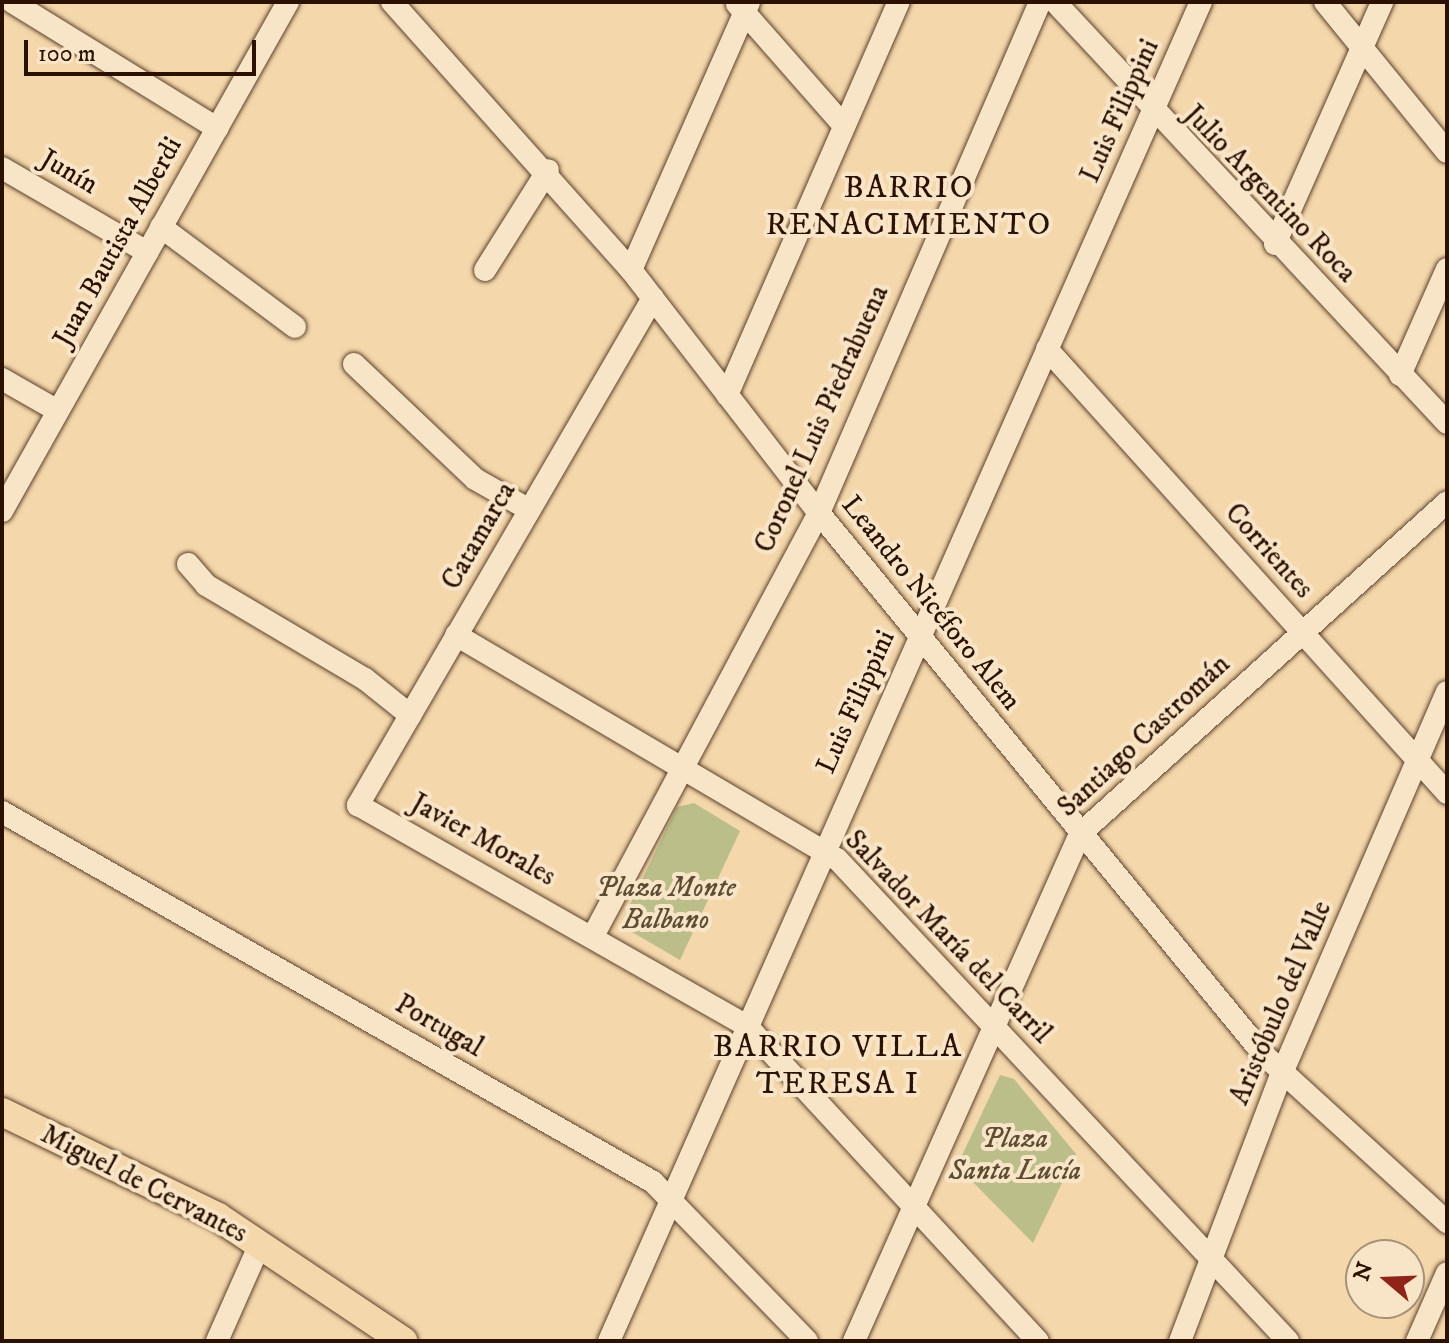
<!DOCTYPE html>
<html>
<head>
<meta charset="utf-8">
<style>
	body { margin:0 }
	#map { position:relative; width:1449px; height:1343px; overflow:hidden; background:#f4d7ab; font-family:"IM FELL DW Pica",serif }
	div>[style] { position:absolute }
	.green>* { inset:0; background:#bbbe89 }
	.roads { filter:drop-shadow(0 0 2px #5d422c) drop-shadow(0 0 2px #5d422c) }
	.minor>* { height:22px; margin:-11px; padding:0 11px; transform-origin:11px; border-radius:11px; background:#f8e5c8 }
	.major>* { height:28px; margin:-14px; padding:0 14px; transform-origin:14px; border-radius:14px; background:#f4d7ab }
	span { translate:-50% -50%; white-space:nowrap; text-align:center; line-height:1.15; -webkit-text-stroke:8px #f8e5c8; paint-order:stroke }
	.street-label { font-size:28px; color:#2b1101 }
	.park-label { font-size:28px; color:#5d4e31; font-style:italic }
	.quarter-label { font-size:32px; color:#2b1101; letter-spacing:2px }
	.frame { position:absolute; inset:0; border:4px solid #2b1101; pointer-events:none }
	.north { position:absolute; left:1345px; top:1239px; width:80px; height:80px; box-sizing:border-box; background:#f8e5c8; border:2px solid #a69078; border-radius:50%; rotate:289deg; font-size:22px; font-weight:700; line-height:32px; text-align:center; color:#2b1101 }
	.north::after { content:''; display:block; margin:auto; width:28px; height:36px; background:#8f2418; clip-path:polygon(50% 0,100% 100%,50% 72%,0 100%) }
	.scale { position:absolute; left:24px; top:40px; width:232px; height:36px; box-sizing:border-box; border:4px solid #2b1101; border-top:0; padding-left:10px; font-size:24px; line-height:28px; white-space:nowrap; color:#2b1101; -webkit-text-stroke:6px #f8e5c8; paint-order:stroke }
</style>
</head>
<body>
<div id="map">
	<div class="green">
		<div style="clip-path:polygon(694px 803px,740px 831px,680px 960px,620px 925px,677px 807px)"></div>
		<div style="clip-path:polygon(1000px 1075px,1014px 1079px,1076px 1154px,1033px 1243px,957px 1166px)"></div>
	</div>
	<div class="roads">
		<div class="minor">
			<div style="left:12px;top:2px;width:241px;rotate:31.6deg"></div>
			<div style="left:392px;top:2px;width:359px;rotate:48.3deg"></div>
			<div style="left:631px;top:270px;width:307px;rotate:52.3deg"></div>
			<div style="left:819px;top:513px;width:701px;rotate:50.61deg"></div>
			<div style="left:1264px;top:1055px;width:248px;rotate:42.4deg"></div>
			<div style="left:1055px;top:2px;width:575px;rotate:47.04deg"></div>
			<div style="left:1325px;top:2px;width:193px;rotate:50.9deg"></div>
			<div style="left:737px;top:4px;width:162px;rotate:48.7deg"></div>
			<div style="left:2px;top:168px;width:168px;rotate:30.1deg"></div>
			<div style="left:161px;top:227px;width:167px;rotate:36.7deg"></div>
			<div style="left:1275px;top:244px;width:265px;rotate:-66.1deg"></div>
			<div style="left:485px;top:270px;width:118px;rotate:-57.8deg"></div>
			<div style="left:631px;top:270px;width:293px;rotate:-66.2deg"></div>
			<div style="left:653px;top:298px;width:587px;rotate:120.19deg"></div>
			<div style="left:358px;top:805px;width:447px;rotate:29.6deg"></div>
			<div style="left:747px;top:1026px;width:429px;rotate:47.3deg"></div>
			<div style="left:1047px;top:349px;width:598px;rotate:47.98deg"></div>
			<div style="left:354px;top:364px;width:167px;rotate:43.5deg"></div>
			<div style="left:475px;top:479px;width:61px;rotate:29.5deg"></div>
			<div style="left:1400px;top:375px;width:116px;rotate:-66.1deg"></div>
			<div style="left:2px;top:379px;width:64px;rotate:29.7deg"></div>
			<div style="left:727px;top:395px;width:429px;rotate:-66.4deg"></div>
			<div style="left:2px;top:511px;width:584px;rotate:-60.67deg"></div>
			<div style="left:188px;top:564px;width:28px;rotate:49deg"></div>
			<div style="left:206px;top:585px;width:185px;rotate:30.6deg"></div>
			<div style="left:365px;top:679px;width:58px;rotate:38.7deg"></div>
			<div style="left:456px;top:635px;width:442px;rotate:30.5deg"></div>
			<div style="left:837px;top:859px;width:660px;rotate:46.9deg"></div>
			<div style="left:2px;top:812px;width:749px;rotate:29.61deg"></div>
			<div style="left:653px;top:1182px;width:221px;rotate:45.9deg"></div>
			<div style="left:593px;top:936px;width:480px;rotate:-61.9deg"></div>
			<div style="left:819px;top:513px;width:557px;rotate:-66.61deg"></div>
			<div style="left:217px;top:1341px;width:106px;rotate:-66.1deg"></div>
			<div style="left:609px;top:1341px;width:1464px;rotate:-66.15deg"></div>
			<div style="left:854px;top:1341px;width:555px;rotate:-65.97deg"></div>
			<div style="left:1080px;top:834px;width:495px;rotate:-42.1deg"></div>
			<div style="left:1180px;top:1341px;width:287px;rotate:-69.2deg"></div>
			<div style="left:1282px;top:1073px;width:415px;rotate:-66.6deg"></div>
			<div style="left:1417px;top:1341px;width:74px;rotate:-66.2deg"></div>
		</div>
		<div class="major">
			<div style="left:2px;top:1112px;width:240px;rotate:25.9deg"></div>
			<div style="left:218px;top:1217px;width:223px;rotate:33.8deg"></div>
		</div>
	</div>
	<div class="street-label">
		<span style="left:1120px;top:111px;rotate:-66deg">Luis Filippini</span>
		<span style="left:69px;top:172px;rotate:30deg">Junín</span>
		<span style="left:1270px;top:194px;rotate:46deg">Julio Argentino Roca</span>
		<span style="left:118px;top:242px;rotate:-61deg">Juan Bautista Alberdi</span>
		<span style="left:822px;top:419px;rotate:-66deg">Coronel Luis Piedrabuena</span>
		<span style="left:479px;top:536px;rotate:-60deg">Catamarca</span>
		<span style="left:1269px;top:551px;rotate:48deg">Corrientes</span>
		<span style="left:931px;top:603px;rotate:51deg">Leandro Nicéforo Alem</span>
		<span style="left:856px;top:702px;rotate:-66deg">Luis Filippini</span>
		<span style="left:1144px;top:736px;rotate:-43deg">Santiago Castromán</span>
		<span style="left:483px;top:840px;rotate:29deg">Javier Morales</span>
		<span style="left:948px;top:937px;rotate:46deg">Salvador María del Carril</span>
		<span style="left:1281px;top:1003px;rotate:-67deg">Aristóbulo del Valle</span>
		<span style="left:439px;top:1026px;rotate:30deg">Portugal</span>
		<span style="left:144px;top:1184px;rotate:27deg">Miguel de Cervantes</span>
	</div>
	<div class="park-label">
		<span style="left:666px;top:904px">Plaza Monte<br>Balbano</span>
		<span style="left:1015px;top:1155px">Plaza<br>Santa Lucía</span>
	</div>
	<div class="quarter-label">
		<span style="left:909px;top:207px">BARRIO<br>RENACIMIENTO</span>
		<span style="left:838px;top:1066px">BARRIO VILLA<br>TERESA I</span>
	</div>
	<div class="frame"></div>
	<div class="north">N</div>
	<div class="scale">100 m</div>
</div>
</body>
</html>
